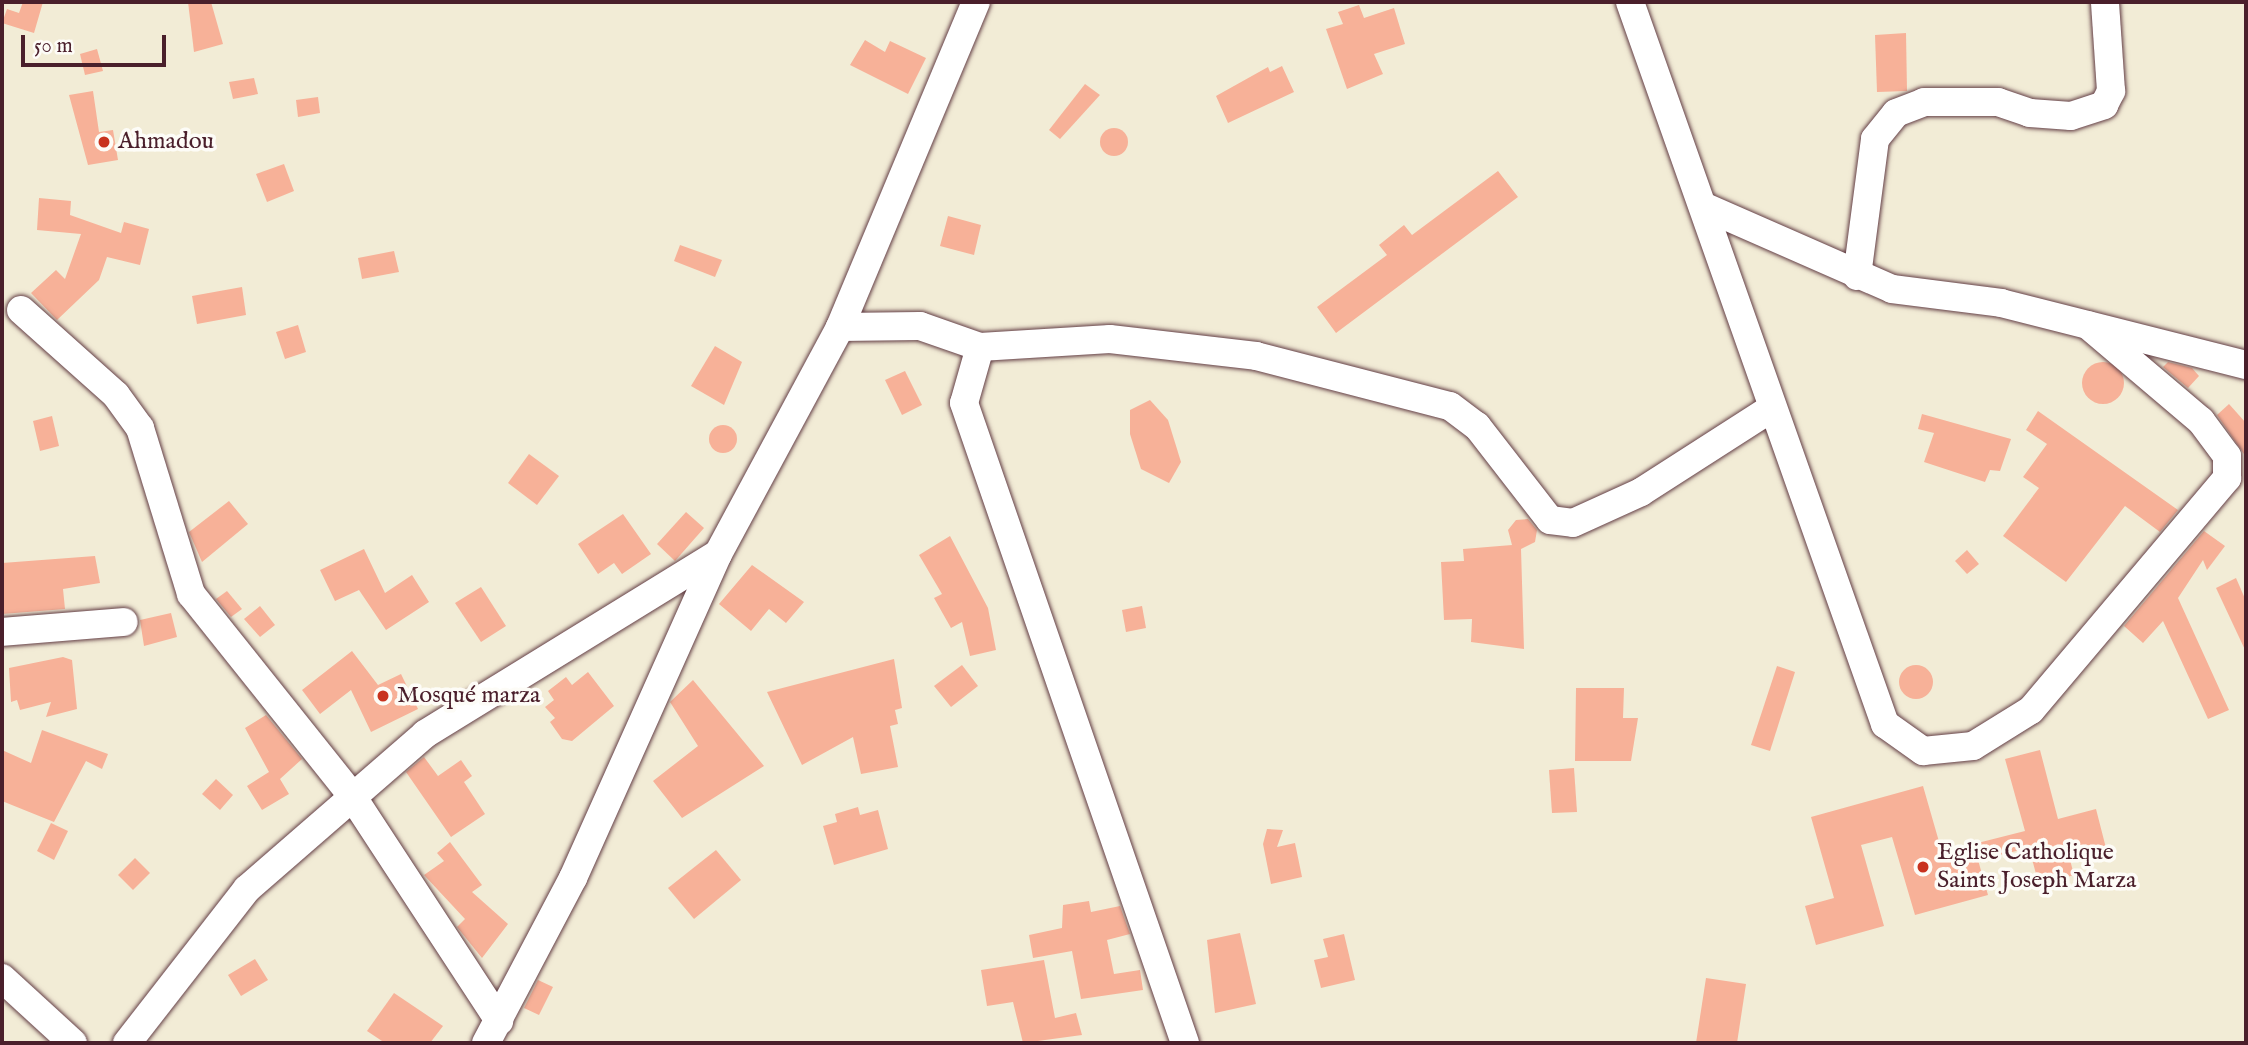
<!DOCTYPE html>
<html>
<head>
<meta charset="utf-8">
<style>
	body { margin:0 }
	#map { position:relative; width:2248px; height:1045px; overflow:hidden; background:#f2ecd6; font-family:"IM FELL English",serif }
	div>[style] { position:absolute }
	.building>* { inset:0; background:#f7b198 }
	.round { border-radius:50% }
	.roads { filter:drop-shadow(0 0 2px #633e45) drop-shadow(0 0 2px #633e45) }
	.minor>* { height:28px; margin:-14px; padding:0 14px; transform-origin:14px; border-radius:14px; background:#fff }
	.dots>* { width:19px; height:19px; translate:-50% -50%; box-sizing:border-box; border:4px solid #fdfcf7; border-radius:50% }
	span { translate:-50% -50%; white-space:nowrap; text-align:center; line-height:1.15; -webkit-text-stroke:7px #fdfcf7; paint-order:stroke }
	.poi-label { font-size:24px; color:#4a1f2b }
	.left { translate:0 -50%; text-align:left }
	.frame { position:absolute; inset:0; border:4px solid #4a1f2b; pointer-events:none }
	.scale { position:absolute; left:21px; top:35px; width:145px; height:32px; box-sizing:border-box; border:4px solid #4a1f2b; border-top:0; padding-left:9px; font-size:21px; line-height:24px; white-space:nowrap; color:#4a1f2b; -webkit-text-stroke:5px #fdfcf7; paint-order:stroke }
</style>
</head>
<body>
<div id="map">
	<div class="building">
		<div style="clip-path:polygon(23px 2px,43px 2px,34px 33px,2px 23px,7px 9px,19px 13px)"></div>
		<div style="clip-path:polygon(188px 2px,211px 2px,223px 44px,194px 52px)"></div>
		<div style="clip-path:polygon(1359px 5px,1364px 18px,1394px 8px,1405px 44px,1374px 54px,1383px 74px,1347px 89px,1326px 29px,1343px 24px,1338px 12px)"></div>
		<div style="clip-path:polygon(1906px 33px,1907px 91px,1877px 92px,1875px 35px)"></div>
		<div style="clip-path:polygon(865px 40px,885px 52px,890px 41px,926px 58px,908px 94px,850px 65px)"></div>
		<div style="clip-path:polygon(97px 49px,103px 71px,85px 75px,80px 54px)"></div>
		<div style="clip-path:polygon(1282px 66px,1294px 92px,1228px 123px,1216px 96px,1268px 67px,1270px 72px)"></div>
		<div style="clip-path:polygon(254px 78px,258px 94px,233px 99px,229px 82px)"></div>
		<div style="clip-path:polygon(1085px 84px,1100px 95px,1060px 139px,1049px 130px)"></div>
		<div style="clip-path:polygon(93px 91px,99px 132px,113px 130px,118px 160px,88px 165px,69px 95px)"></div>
		<div style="clip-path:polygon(318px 97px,320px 113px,298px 117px,296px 100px)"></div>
		<div class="round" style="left:1100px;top:128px;width:28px;height:28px"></div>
		<div style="clip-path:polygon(284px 164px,294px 191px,267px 202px,256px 174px)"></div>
		<div style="clip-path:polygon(1498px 171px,1518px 197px,1336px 333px,1317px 307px,1387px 255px,1379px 245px,1404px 225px,1412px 235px)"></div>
		<div style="clip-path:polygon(39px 198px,71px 201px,70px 215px,121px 233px,124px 222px,149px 229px,140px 265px,107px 257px,99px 280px,57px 320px,31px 293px,56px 270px,65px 279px,81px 234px,37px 230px)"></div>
		<div style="clip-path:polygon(948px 216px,981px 225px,974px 255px,940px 246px)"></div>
		<div style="clip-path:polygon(680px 245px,722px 260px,715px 277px,674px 261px)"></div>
		<div style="clip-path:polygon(394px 251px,399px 272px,362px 279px,358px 258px)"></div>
		<div style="clip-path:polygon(242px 287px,246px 315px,197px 324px,192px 296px)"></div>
		<div style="clip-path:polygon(298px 325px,306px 352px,285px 359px,276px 332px)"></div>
		<div style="clip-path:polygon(715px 346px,742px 362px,724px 405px,691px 386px)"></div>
		<div class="round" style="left:2082px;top:362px;width:42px;height:42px"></div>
		<div style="clip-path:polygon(2168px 362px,2192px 368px,2199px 376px,2188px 388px,2163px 367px)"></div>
		<div style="clip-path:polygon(905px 371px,922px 405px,902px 415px,885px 380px)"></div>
		<div style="clip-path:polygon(1150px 400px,1168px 420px,1181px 462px,1169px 483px,1141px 469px,1130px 434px,1130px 410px)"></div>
		<div style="clip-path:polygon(2229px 404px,2246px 423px,2246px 457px,2217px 415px)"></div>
		<div style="clip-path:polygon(2038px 411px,2178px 510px,2160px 532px,2125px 506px,2066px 582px,2003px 536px,2039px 488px,2023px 477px,2047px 444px,2026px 430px)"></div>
		<div style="clip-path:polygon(1922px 414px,2011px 439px,2000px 471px,1990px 470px,1985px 482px,1924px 462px,1934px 433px,1918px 429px)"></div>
		<div style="clip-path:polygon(52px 416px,59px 446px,40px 451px,33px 421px)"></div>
		<div class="round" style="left:709px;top:425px;width:28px;height:28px"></div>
		<div style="clip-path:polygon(529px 454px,559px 476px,537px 505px,508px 483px)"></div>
		<div style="clip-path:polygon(229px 501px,248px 524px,202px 562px,189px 532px)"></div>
		<div style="clip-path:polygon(686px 512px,704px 528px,675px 561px,657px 544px)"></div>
		<div style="clip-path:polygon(623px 514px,651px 554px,622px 574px,614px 563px,598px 574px,578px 544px)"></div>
		<div style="clip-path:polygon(1528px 519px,1537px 530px,1535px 542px,1521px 549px,1524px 649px,1471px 642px,1472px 619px,1444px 620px,1441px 562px,1464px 561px,1463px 549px,1512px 545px,1508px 530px,1516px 520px)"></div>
		<div style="clip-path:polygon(2204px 531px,2225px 546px,2207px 570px,2203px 560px,2178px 598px,2229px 710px,2208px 719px,2163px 621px,2143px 643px,2124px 626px)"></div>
		<div style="clip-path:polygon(950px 536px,988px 608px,996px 650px,970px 656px,962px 622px,951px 628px,934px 598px,942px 594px,919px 555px)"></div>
		<div style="clip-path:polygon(364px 549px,385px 593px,412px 575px,429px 602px,386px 630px,359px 590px,335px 601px,320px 570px)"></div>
		<div style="clip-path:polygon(1967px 550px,1979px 564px,1967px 574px,1955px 561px)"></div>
		<div style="clip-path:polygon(95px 556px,100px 583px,63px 589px,65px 609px,2px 614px,2px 563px)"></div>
		<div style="clip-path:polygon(752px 565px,804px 602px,786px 623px,769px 609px,751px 631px,719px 604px)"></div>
		<div style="clip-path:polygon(2236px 578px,2246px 601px,2246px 652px,2216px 588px)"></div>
		<div style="clip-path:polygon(481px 587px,506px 626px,481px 642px,455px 603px)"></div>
		<div style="clip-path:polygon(227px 591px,242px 609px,231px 617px,216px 599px)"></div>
		<div style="clip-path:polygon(260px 606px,275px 625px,260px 637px,244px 619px)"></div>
		<div style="clip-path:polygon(1142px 606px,1146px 628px,1126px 632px,1122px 610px)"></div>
		<div style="clip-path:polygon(171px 613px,177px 637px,144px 646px,140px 620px)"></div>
		<div style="clip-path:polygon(352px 651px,378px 685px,401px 674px,418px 709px,371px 732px,351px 690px,320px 714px,302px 690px)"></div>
		<div style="clip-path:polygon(63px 657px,72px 660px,77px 709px,46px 717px,51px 702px,20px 710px,17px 700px,11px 702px,9px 668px)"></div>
		<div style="clip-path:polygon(894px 659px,902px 708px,895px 710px,898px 724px,890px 726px,898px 767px,861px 774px,853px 737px,802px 765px,767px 692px)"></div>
		<div style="clip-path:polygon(962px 665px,978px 686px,951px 707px,934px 686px)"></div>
		<div class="round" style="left:1899px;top:665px;width:34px;height:34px"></div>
		<div style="clip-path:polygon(1777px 666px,1795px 672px,1770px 751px,1751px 745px)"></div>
		<div style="clip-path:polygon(588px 672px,614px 706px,572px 741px,562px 739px,550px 722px,555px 718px,545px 707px,554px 700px,548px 691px,566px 677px,572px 685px)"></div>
		<div style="clip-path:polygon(693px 680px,764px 766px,682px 818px,653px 781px,698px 746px,670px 702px)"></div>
		<div style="clip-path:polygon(1576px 688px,1624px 688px,1623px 718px,1638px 718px,1631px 761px,1575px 761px)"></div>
		<div style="clip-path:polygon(266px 715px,302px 759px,280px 779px,289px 794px,262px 810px,247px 786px,269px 772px,245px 728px)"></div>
		<div style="clip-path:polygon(42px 730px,108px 754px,102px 769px,86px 761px,54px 822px,2px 801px,2px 750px,31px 763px)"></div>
		<div style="clip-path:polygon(2040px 750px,2058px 819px,2096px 809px,2106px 848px,2069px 856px,2074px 875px,2039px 885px,2029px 848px,1978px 860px,1988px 895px,1915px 915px,1892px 837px,1861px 845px,1884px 926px,1816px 945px,1805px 906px,1834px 898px,1811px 817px,1923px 786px,1942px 852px,2025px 831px,2005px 759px)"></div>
		<div style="clip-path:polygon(424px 757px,438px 776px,461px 760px,472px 776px,464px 782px,485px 814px,451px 837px,406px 772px)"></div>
		<div style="clip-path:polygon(1574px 768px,1577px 812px,1552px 813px,1549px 770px)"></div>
		<div style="clip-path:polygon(216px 779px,233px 795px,220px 810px,202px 794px)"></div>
		<div style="clip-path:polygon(858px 807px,860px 815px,878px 810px,888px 849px,834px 865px,823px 826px,837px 822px,835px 814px)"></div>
		<div style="clip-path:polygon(51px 823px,68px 831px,54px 860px,37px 851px)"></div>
		<div style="clip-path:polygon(1267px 829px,1283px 830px,1277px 847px,1295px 843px,1302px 877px,1271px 884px,1263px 844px)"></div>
		<div style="clip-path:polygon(450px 842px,482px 885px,472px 892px,508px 924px,482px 958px,457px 927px,465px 919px,424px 875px,444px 861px,437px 853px)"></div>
		<div style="clip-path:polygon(716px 850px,741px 880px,694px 919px,668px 888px)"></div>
		<div style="clip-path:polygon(135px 858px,150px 873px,133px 890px,118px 875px)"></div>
		<div style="clip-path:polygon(1089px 901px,1091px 912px,1120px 906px,1130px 934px,1107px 940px,1114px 974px,1140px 970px,1143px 990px,1081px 999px,1072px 951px,1033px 958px,1029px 935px,1062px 928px,1063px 905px)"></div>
		<div style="clip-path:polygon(1240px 933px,1256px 1004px,1215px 1013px,1207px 940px)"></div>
		<div style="clip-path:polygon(1344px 934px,1355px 980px,1321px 988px,1314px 960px,1328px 957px,1323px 939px)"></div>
		<div style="clip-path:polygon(255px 959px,268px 980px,241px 996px,228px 975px)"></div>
		<div style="clip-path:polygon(1044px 960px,1055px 1018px,1076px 1013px,1082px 1035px,1023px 1043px,1013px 1002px,987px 1006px,981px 970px)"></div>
		<div style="clip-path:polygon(1706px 978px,1746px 984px,1737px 1043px,1696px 1043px)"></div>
		<div style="clip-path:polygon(538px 980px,553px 987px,539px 1015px,524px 1008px)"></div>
		<div style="clip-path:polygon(394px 993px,443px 1026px,430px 1043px,385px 1043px,367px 1031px)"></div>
	</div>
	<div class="roads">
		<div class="minor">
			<div style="left:1630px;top:2px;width:766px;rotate:70.55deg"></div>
			<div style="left:1885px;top:724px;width:47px;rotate:35.4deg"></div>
			<div style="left:1923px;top:751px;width:50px;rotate:-5.7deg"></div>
			<div style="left:1973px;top:746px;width:68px;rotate:-31.8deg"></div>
			<div style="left:2031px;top:710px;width:304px;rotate:-49.8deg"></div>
			<div style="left:2227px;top:478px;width:22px;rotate:-90deg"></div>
			<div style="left:2227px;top:456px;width:44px;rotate:-126.6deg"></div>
			<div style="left:2201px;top:421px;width:148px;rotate:-139.7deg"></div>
			<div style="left:1703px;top:206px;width:206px;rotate:23.7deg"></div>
			<div style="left:1892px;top:289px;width:110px;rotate:7.3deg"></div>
			<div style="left:2001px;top:303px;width:253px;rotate:14.2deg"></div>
			<div style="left:1857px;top:276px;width:138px;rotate:-82.5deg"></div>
			<div style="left:1875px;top:139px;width:33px;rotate:-51deg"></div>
			<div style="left:1896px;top:113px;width:30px;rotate:-21deg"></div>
			<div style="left:1924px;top:102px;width:74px"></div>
			<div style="left:1998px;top:102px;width:34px;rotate:19deg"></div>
			<div style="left:2030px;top:113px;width:41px;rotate:4.2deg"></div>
			<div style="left:2071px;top:116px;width:35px;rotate:-18deg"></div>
			<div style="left:2104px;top:105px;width:16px;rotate:-63deg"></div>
			<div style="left:2111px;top:91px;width:89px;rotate:-93.9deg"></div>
			<div style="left:21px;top:310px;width:127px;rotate:41.8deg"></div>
			<div style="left:116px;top:395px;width:41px;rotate:54deg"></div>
			<div style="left:140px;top:428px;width:174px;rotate:72.9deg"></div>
			<div style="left:191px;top:594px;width:258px;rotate:51.4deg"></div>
			<div style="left:352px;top:796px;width:269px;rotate:56.8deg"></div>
			<div style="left:840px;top:327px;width:80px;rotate:-0.7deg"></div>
			<div style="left:920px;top:326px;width:64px;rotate:19.3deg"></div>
			<div style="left:980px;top:347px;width:58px;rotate:105.9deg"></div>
			<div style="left:964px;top:403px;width:677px;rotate:70.95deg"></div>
			<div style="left:980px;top:347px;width:130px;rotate:-3.5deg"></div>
			<div style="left:1110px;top:339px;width:147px;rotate:6.6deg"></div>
			<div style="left:1256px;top:356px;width:200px;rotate:14.5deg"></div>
			<div style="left:1450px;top:406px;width:34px;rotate:37deg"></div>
			<div style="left:1477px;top:426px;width:119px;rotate:52.2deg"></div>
			<div style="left:1550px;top:520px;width:23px;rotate:7deg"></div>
			<div style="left:1573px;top:523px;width:75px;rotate:-24.5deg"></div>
			<div style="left:1641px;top:492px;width:156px;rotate:-32.7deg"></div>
			<div style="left:2px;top:632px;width:122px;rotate:-4.7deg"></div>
			<div style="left:2px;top:978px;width:96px;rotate:42.5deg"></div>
			<div style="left:127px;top:1043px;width:195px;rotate:-52.1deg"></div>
			<div style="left:247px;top:889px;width:236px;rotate:-41deg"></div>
			<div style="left:425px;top:734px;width:344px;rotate:-31.6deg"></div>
			<div style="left:486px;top:1043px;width:187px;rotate:-62.2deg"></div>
			<div style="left:573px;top:878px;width:355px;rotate:-65.9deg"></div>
			<div style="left:718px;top:554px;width:258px;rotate:-61.7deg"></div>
			<div style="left:840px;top:327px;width:352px;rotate:-67.3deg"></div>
		</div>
	</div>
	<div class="dots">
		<div style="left:104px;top:142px;background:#c8321e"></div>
		<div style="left:383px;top:696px;background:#c8321e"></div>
		<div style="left:1923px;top:867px;background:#c8321e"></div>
	</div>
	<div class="poi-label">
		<span class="left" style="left:118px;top:142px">Ahmadou</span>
		<span class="left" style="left:397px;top:696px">Mosqué marza</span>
		<span class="left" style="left:1937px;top:867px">Eglise Catholique<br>Saints Joseph Marza</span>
	</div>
	<div class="frame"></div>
	<div class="scale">50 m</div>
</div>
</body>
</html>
